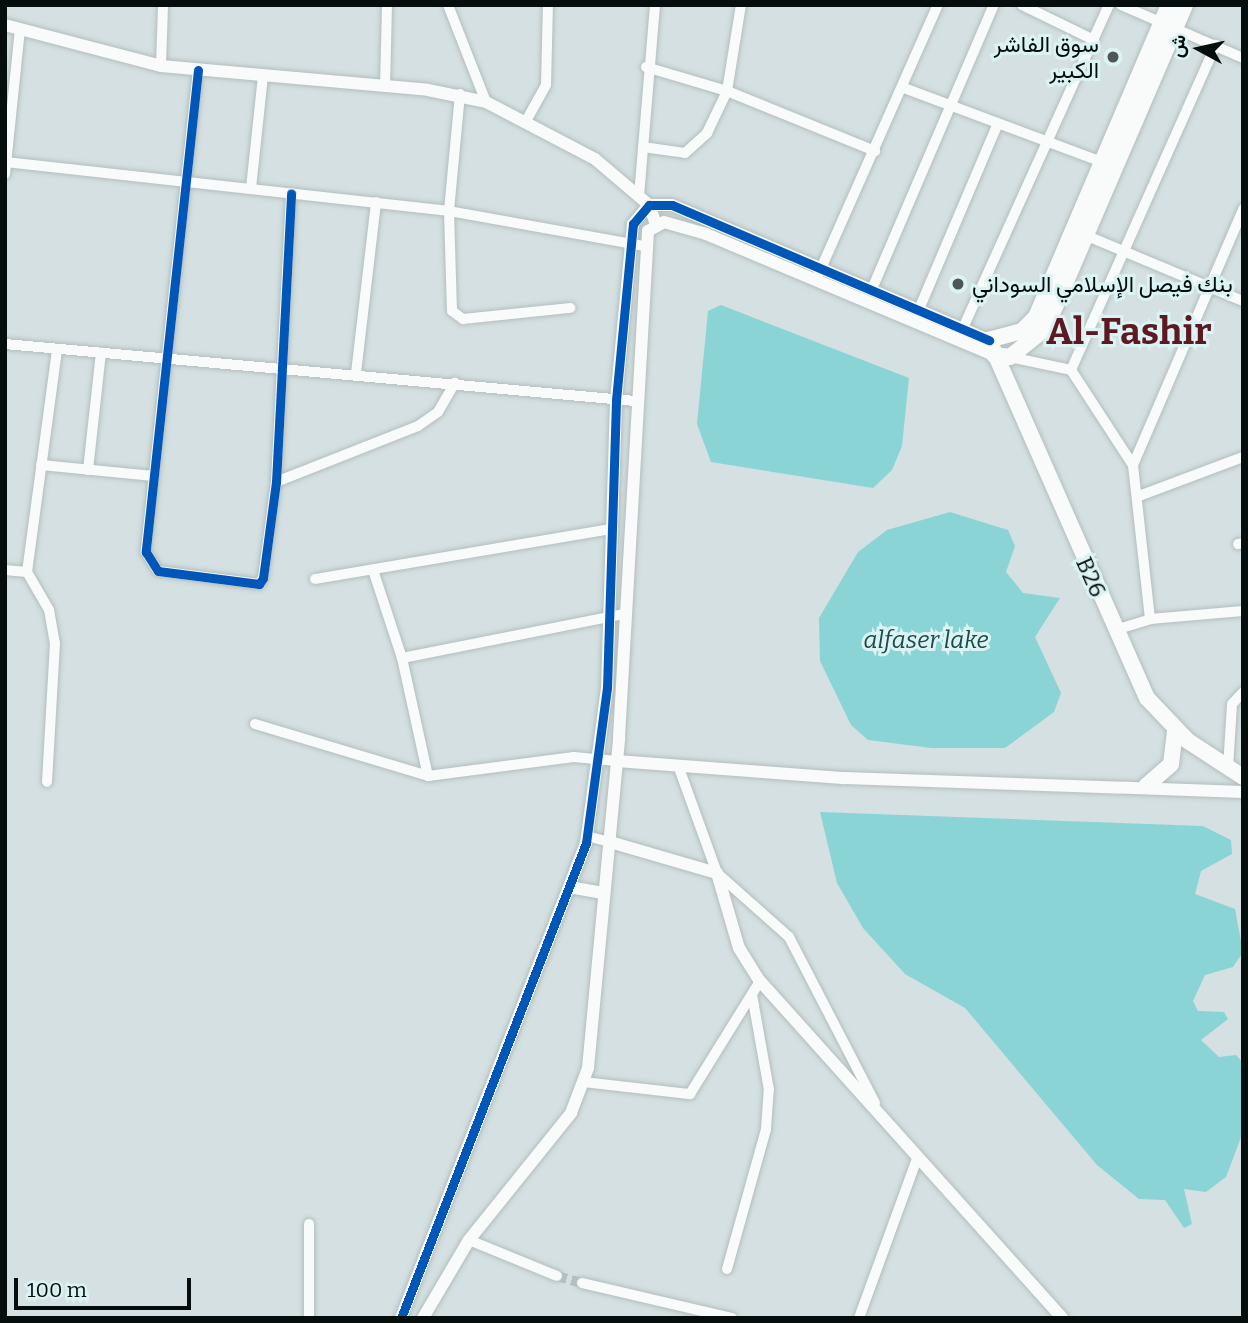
<!DOCTYPE html>
<html>
<head>
<meta charset="utf-8">
<style>
	body { margin:0 }
	#map { position:relative; width:1248px; height:1323px; overflow:hidden; background:#d4e0e1; font-family:Bitter,Vazirmatn,serif }
	div>[style] { position:absolute }
	.water>* { inset:0; background:#8ad4d6 }
	.minor-tunnel>* { height:10px; margin-top:-5px; transform-origin:0; background:repeating-linear-gradient(90deg,#b5c0c1 0 10px,transparent 0 15px) }
	.roads { filter:drop-shadow(0 0 2px #b4bdbd) drop-shadow(0 0 2px #b4bdbd) }
	.minor>* { height:10px; margin:-5px; padding:0 5px; transform-origin:5px; border-radius:5px; background:#f9fafa }
	.tertiary>* { height:12px; margin:-6px; padding:0 6px; transform-origin:6px; border-radius:6px; background:#f9fafa }
	.trunk>* { height:16px; margin:-8px; padding:0 8px; transform-origin:8px; border-radius:8px; background:#f9fafa }
	.cycleway>* { height:9px; margin:-4.5px; padding:0 4.5px; transform-origin:4.5px; border-radius:4.5px; background:#0057b8 }
	.dots>* { width:19px; height:19px; translate:-50% -50%; box-sizing:border-box; border:4px solid #dcf3f3; border-radius:50% }
	span { translate:-50% -50%; white-space:nowrap; text-align:center; line-height:1.15; -webkit-text-stroke:6px #dcf3f3; paint-order:stroke }
	.poi-label { font-size:23px; color:#060d0d }
	.right { translate:-100% -50%; text-align:right }
	.left { translate:0 -50%; text-align:left }
	.street-label { font-size:23px; color:#060d0d }
	.water-label { font-size:24px; color:#1c4a4b; font-style:italic }
	.town-label { font-size:37px; color:#5d1821; font-weight:700 }
	.frame { position:absolute; inset:0; border:7px solid #060d0d; pointer-events:none }
	.north { position:absolute; left:1164px; top:14px; width:70px; height:70px; -webkit-text-stroke:5px #dcf3f3; paint-order:stroke; rotate:278deg; font-size:19px; font-weight:700; line-height:28px; text-align:center; color:#060d0d }
	.north::after { content:''; display:block; margin:auto; width:24px; height:32px; background:#060d0d; clip-path:polygon(50% 0,100% 100%,50% 72%,0 100%) }
	.scale { position:absolute; left:14px; top:1278px; width:177px; height:32px; box-sizing:border-box; border:4px solid #060d0d; border-top:0; padding-left:9px; font-size:21px; line-height:24px; white-space:nowrap; color:#060d0d; -webkit-text-stroke:5px #dcf3f3; paint-order:stroke }
</style>
</head>
<body>
<div id="map">
	<div class="water">
		<div style="clip-path:polygon(721px 305px,909px 378px,902px 446px,892px 470px,873px 488px,711px 462px,697px 424px,708px 311px)"></div>
		<div style="clip-path:polygon(950px 512px,1008px 530px,1015px 546px,1006px 572px,1023px 593px,1060px 598px,1035px 637px,1061px 693px,1054px 712px,1005px 748px,931px 748px,868px 740px,851px 725px,820px 661px,819px 618px,858px 552px,887px 530px)"></div>
		<div style="clip-path:polygon(820px 812px,1203px 826px,1231px 840px,1232px 854px,1201px 871px,1195px 894px,1235px 909px,1243px 952px,1233px 967px,1205px 975px,1193px 1001px,1198px 1011px,1224px 1012px,1228px 1019px,1201px 1040px,1219px 1057px,1236px 1055px,1243px 1063px,1243px 1132px,1226px 1177px,1206px 1192px,1184px 1189px,1192px 1224px,1184px 1228px,1165px 1200px,1139px 1199px,1097px 1165px,965px 1008px,905px 974px,863px 928px,837px 883px)"></div>
	</div>
	<div class="minor-tunnel">
		<div style="left:557px;top:1276px;width:26px;rotate:16deg"></div>
	</div>
	<div class="roads">
		<div class="minor">
			<div style="left:448px;top:5px;width:104px;rotate:68.6deg"></div>
			<div style="left:1022px;top:5px;width:80px;rotate:25.9deg"></div>
			<div style="left:1121px;top:5px;width:133px;rotate:23.5deg"></div>
			<div style="left:161px;top:66px;width:61px;rotate:-88.1deg"></div>
			<div style="left:646px;top:67px;width:84px;rotate:16.5deg"></div>
			<div style="left:727px;top:91px;width:160px;rotate:22.1deg"></div>
			<div style="left:198px;top:70px;width:485px;rotate:96.2deg"></div>
			<div style="left:146px;top:552px;width:22px;rotate:58deg"></div>
			<div style="left:158px;top:571px;width:102px;rotate:7.3deg"></div>
			<div style="left:259px;top:584px;width:7px;rotate:-56deg"></div>
			<div style="left:263px;top:578px;width:97px;rotate:-82.3deg"></div>
			<div style="left:276px;top:482px;width:289px;rotate:-87deg"></div>
			<div style="left:385px;top:87px;width:82px;rotate:-88.6deg"></div>
			<div style="left:904px;top:88px;width:211px;rotate:20.5deg"></div>
			<div style="left:460px;top:94px;width:118px;rotate:95.4deg"></div>
			<div style="left:449px;top:211px;width:100px;rotate:88.3deg"></div>
			<div style="left:452px;top:311px;width:14px;rotate:36deg"></div>
			<div style="left:463px;top:319px;width:108px;rotate:-5.9deg"></div>
			<div style="left:526px;top:121px;width:41px;rotate:-60.9deg"></div>
			<div style="left:546px;top:85px;width:80px;rotate:-88.6deg"></div>
			<div style="left:643px;top:147px;width:42px;rotate:8.1deg"></div>
			<div style="left:685px;top:153px;width:30px;rotate:-42deg"></div>
			<div style="left:707px;top:133px;width:47px;rotate:-64.5deg"></div>
			<div style="left:727px;top:91px;width:87px;rotate:-80.8deg"></div>
			<div style="left:6px;top:162px;width:446px;rotate:6.3deg"></div>
			<div style="left:449px;top:211px;width:198px;rotate:10.2deg"></div>
			<div style="left:5px;top:174px;width:146px;rotate:-84.1deg"></div>
			<div style="left:251px;top:188px;width:113px;rotate:-83.9deg"></div>
			<div style="left:639px;top:196px;width:192px;rotate:-85.2deg"></div>
			<div style="left:1085px;top:235px;width:171px;rotate:22.7deg"></div>
			<div style="left:819px;top:273px;width:293px;rotate:-66.1deg"></div>
			<div style="left:872px;top:289px;width:309px;rotate:-66.8deg"></div>
			<div style="left:917px;top:314px;width:207px;rotate:-67deg"></div>
			<div style="left:963px;top:328px;width:354px;rotate:-65.7deg"></div>
			<div style="left:5px;top:344px;width:633px;rotate:5.17deg"></div>
			<div style="left:1010px;top:357px;width:62px;rotate:12deg"></div>
			<div style="left:1071px;top:370px;width:113px;rotate:56.9deg"></div>
			<div style="left:1071px;top:370px;width:356px;rotate:-66deg"></div>
			<div style="left:356px;top:373px;width:172px;rotate:-83.3deg"></div>
			<div style="left:41px;top:465px;width:113px;rotate:5.6deg"></div>
			<div style="left:88px;top:470px;width:118px;rotate:-83.7deg"></div>
			<div style="left:276px;top:482px;width:153px;rotate:-21.5deg"></div>
			<div style="left:418px;top:426px;width:24px;rotate:-35deg"></div>
			<div style="left:438px;top:412px;width:34px;rotate:-60deg"></div>
			<div style="left:1139px;top:496px;width:111px;rotate:-20.6deg"></div>
			<div style="left:1238px;top:544px;width:5px;rotate:-11deg"></div>
			<div style="left:5px;top:570px;width:22px;rotate:5deg"></div>
			<div style="left:27px;top:572px;width:224px;rotate:-82.3deg"></div>
			<div style="left:27px;top:572px;width:44px;rotate:59.9deg"></div>
			<div style="left:49px;top:610px;width:34px;rotate:80deg"></div>
			<div style="left:55px;top:643px;width:139px;rotate:93.3deg"></div>
			<div style="left:374px;top:573px;width:89px;rotate:71.8deg"></div>
			<div style="left:402px;top:658px;width:121px;rotate:77.6deg"></div>
			<div style="left:315px;top:579px;width:301px;rotate:-9.6deg"></div>
			<div style="left:1150px;top:619px;width:155px;rotate:-96.3deg"></div>
			<div style="left:1133px;top:465px;width:279px;rotate:-66.7deg"></div>
			<div style="left:1115px;top:630px;width:37px;rotate:-17deg"></div>
			<div style="left:1150px;top:619px;width:93px;rotate:-4.9deg"></div>
			<div style="left:402px;top:658px;width:227px;rotate:-11.2deg"></div>
			<div style="left:255px;top:724px;width:181px;rotate:16.7deg"></div>
			<div style="left:428px;top:776px;width:147px;rotate:-7.4deg"></div>
			<div style="left:574px;top:757px;width:43px;rotate:5.3deg"></div>
			<div style="left:679px;top:768px;width:112px;rotate:70.1deg"></div>
			<div style="left:717px;top:873px;width:96px;rotate:41.6deg"></div>
			<div style="left:789px;top:937px;width:187px;rotate:62.6deg"></div>
			<div style="left:1228px;top:768px;width:64px;rotate:-86.4deg"></div>
			<div style="left:1232px;top:704px;width:16px;rotate:-47deg"></div>
			<div style="left:587px;top:836px;width:24px;rotate:15deg"></div>
			<div style="left:584px;top:1082px;width:107px;rotate:6.5deg"></div>
			<div style="left:690px;top:1094px;width:133px;rotate:-58.2deg"></div>
			<div style="left:309px;top:1224px;width:94px;rotate:90deg"></div>
			<div style="left:469px;top:1240px;width:95px;rotate:22.2deg"></div>
			<div style="left:727px;top:1269px;width:145px;rotate:-74.4deg"></div>
			<div style="left:766px;top:1129px;width:39px;rotate:-86deg"></div>
			<div style="left:769px;top:1090px;width:97px;rotate:-100.1deg"></div>
			<div style="left:582px;top:1283px;width:154px;rotate:13.1deg"></div>
			<div style="left:859px;top:1318px;width:169px;rotate:-70deg"></div>
		</div>
		<div class="tertiary">
			<div style="left:5px;top:25px;width:161px;rotate:14.7deg"></div>
			<div style="left:161px;top:66px;width:268px;rotate:5.1deg"></div>
			<div style="left:428px;top:90px;width:59px;rotate:11.7deg"></div>
			<div style="left:486px;top:102px;width:123px;rotate:27.6deg"></div>
			<div style="left:595px;top:159px;width:71px;rotate:40.4deg"></div>
			<div style="left:649px;top:205px;width:20px;rotate:70deg"></div>
			<div style="left:617px;top:761px;width:229px;rotate:4.3deg"></div>
			<div style="left:845px;top:778px;width:398px;rotate:2deg"></div>
			<div style="left:610px;top:842px;width:111px;rotate:16.2deg"></div>
			<div style="left:717px;top:873px;width:78px;rotate:73.7deg"></div>
			<div style="left:739px;top:948px;width:39px;rotate:58deg"></div>
			<div style="left:760px;top:981px;width:453px;rotate:48.1deg"></div>
			<div style="left:569px;top:887px;width:36px;rotate:10deg"></div>
			<div style="left:401px;top:1318px;width:510px;rotate:-68.72deg"></div>
			<div style="left:586px;top:843px;width:156px;rotate:-82.3deg"></div>
			<div style="left:607px;top:688px;width:288px;rotate:-88.2deg"></div>
			<div style="left:616px;top:400px;width:177px;rotate:-84.5deg"></div>
			<div style="left:633px;top:224px;width:25px;rotate:-50deg"></div>
			<div style="left:649px;top:205px;width:23px"></div>
			<div style="left:672px;top:205px;width:345px;rotate:23.1deg"></div>
			<div style="left:423px;top:1318px;width:91px;rotate:-59.5deg"></div>
			<div style="left:469px;top:1240px;width:163px;rotate:-51.2deg"></div>
			<div style="left:571px;top:1113px;width:48px;rotate:-69.3deg"></div>
			<div style="left:588px;top:1068px;width:332px;rotate:-84.6deg"></div>
			<div style="left:619px;top:737px;width:507px;rotate:-86.72deg"></div>
			<div style="left:648px;top:231px;width:18px;rotate:-29deg"></div>
			<div style="left:664px;top:222px;width:44px;rotate:15.9deg"></div>
			<div style="left:706px;top:234px;width:312px;rotate:22.8deg"></div>
		</div>
		<div class="trunk">
			<div style="left:1169px;top:5px;width:339px;rotate:113.1deg"></div>
			<div style="left:1036px;top:317px;width:20px;rotate:135deg"></div>
			<div style="left:1022px;top:331px;width:34px;rotate:165deg"></div>
			<div style="left:989px;top:340px;width:391px;rotate:66.2deg"></div>
			<div style="left:1147px;top:698px;width:59px;rotate:46.4deg"></div>
			<div style="left:1188px;top:741px;width:66px;rotate:33.2deg"></div>
			<div style="left:994px;top:355px;width:16px;rotate:7deg"></div>
			<div style="left:1010px;top:357px;width:46px;rotate:-38.9deg"></div>
			<div style="left:1046px;top:328px;width:352px;rotate:-66.7deg"></div>
			<div style="left:1146px;top:786px;width:33px;rotate:-41deg"></div>
			<div style="left:1171px;top:764px;width:34px;rotate:-83deg"></div>
		</div>
	</div>
	<div class="cycleway">
		<div style="left:198px;top:70px;width:485px;rotate:96.2deg"></div>
		<div style="left:146px;top:552px;width:22px;rotate:58deg"></div>
		<div style="left:158px;top:571px;width:102px;rotate:7.3deg"></div>
		<div style="left:259px;top:584px;width:7px;rotate:-56deg"></div>
		<div style="left:263px;top:578px;width:97px;rotate:-82.3deg"></div>
		<div style="left:276px;top:482px;width:289px;rotate:-87deg"></div>
		<div style="left:401px;top:1318px;width:510px;rotate:-68.72deg"></div>
		<div style="left:586px;top:843px;width:156px;rotate:-82.3deg"></div>
		<div style="left:607px;top:688px;width:288px;rotate:-88.2deg"></div>
		<div style="left:616px;top:400px;width:177px;rotate:-84.5deg"></div>
		<div style="left:633px;top:224px;width:25px;rotate:-50deg"></div>
		<div style="left:649px;top:205px;width:23px"></div>
		<div style="left:672px;top:205px;width:345px;rotate:23.1deg"></div>
	</div>
	<div class="dots">
		<div style="left:1113px;top:57px;background:#4e5757"></div>
		<div style="left:958px;top:284px;background:#4e5757"></div>
	</div>
	<div class="poi-label">
		<span class="right" style="left:1099px;top:57px">سوق الفاشر<br>الكبير</span>
		<span class="left" style="left:972px;top:284px">بنك فيصل الإسلامي السوداني</span>
	</div>
	<div class="street-label">
		<span style="left:1091px;top:577px;rotate:66deg">B26</span>
	</div>
	<div class="water-label">
		<span style="left:926px;top:641px">alfaser lake</span>
	</div>
	<div class="town-label">
		<span style="left:1129px;top:332px">Al-Fashir</span>
	</div>
	<div class="frame"></div>
	<div class="north">ش</div>
	<div class="scale">100 m</div>
</div>
</body>
</html>
